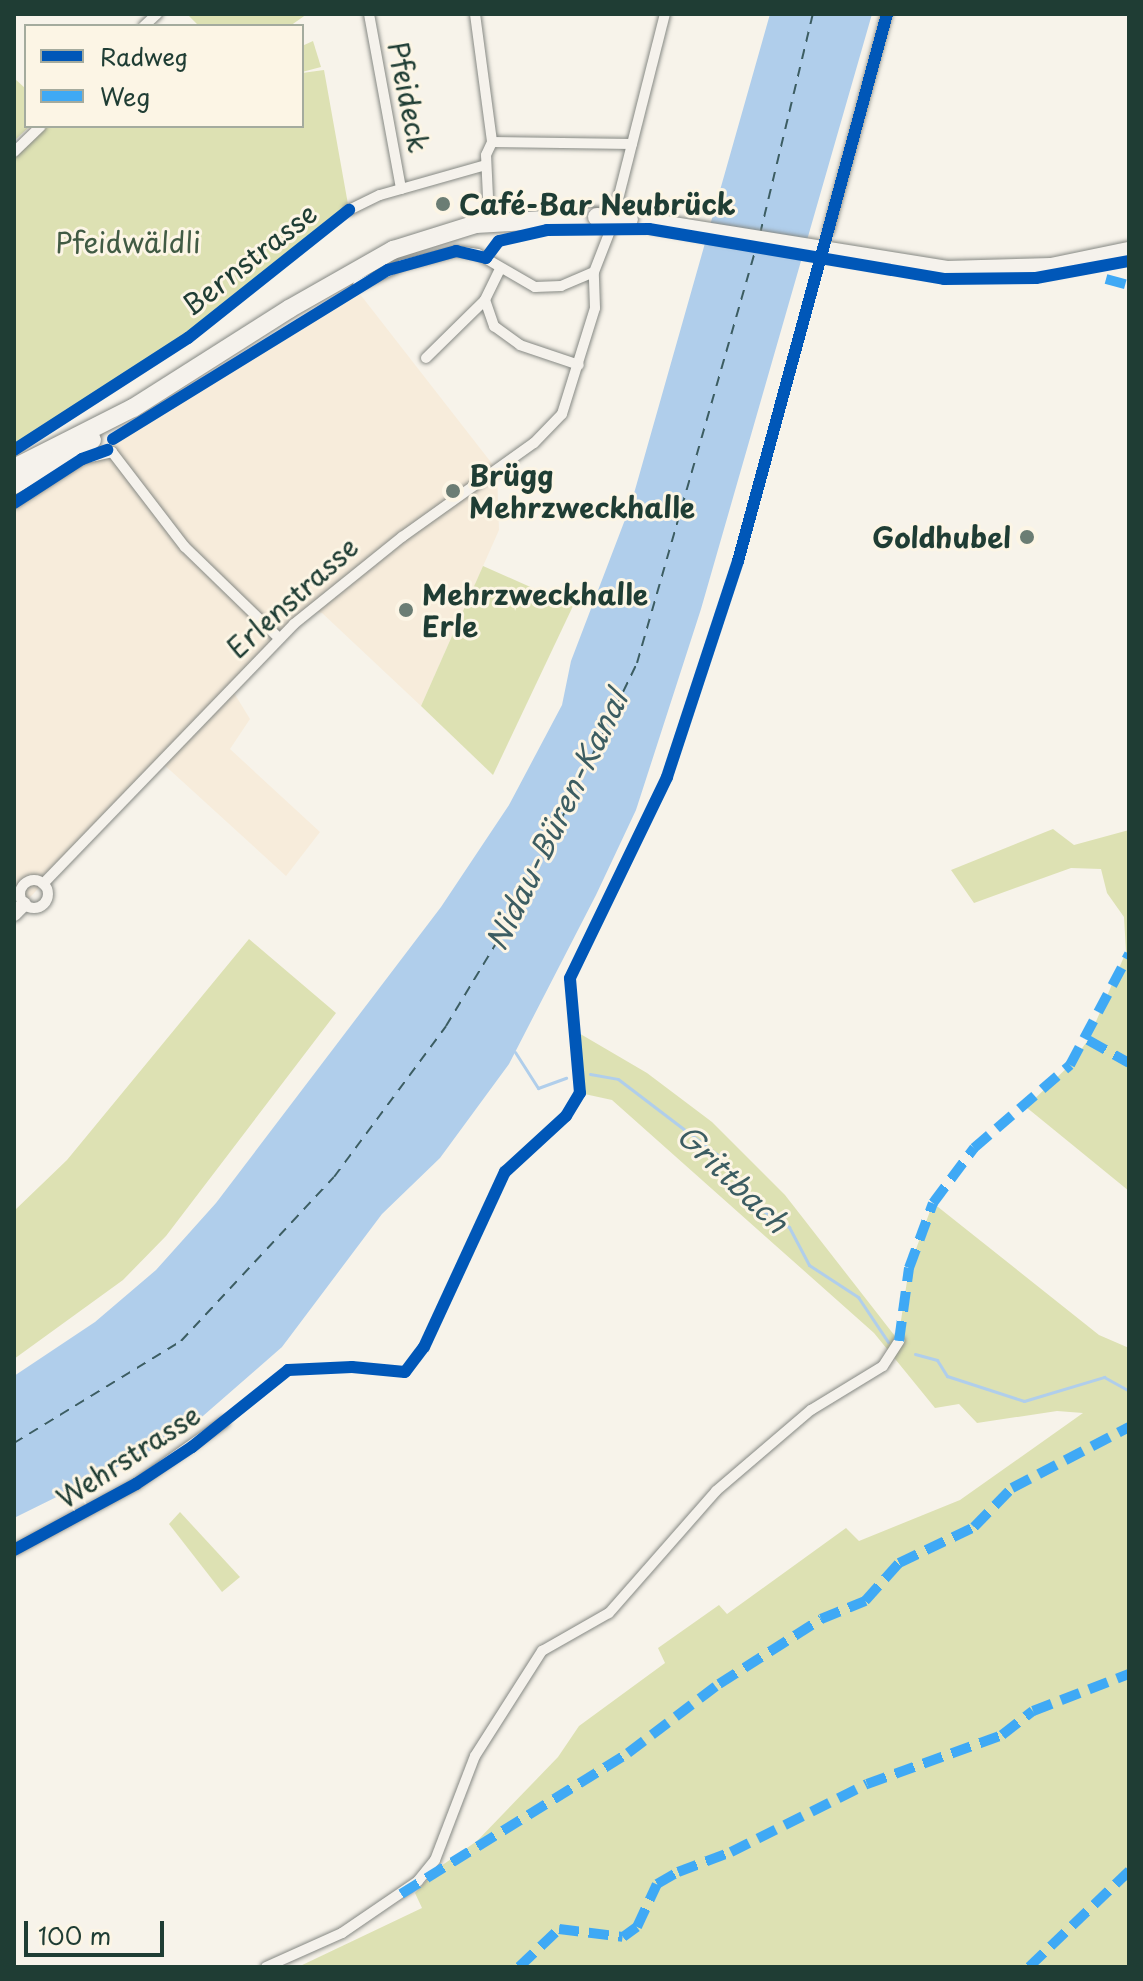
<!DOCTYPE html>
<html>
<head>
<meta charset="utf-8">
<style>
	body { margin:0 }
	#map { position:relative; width:1143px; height:1981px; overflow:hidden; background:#f7f3ea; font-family:"Playpen Sans",sans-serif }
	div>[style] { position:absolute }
	.built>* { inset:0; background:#f7ecdb }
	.green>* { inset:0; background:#dde1b3 }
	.water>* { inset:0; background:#b0ceeb }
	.stream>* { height:3px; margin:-1.5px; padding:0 1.5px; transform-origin:1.5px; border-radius:1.5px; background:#b0ceeb }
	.ferry>* { height:2px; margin-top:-1px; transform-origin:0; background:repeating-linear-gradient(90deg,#3c5d62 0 10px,transparent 0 18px) }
	.roads { filter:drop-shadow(0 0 2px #868984) drop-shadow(0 0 2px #868984) }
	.street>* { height:10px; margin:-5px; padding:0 5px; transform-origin:5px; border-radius:5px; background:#f5f2ec }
	.street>.ring { margin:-5px; padding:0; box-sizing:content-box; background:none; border:10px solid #f5f2ec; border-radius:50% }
	.secondary>* { height:14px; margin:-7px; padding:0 7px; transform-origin:7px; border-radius:7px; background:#f5f2ec }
	.highway>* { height:18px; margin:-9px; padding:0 9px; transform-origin:9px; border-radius:9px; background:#f5f2ec }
	.bridges { filter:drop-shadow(0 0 2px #868984) drop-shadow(0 0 2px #868984) }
	.highway-bridge>* { height:18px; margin:-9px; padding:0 9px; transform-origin:9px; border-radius:9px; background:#f5f2ec }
	.quiet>* { height:10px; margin-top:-5px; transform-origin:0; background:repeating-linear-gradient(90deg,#3fa9f5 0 20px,transparent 0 30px) }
	.cycleway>* { height:12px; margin:-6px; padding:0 6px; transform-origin:6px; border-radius:6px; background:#0057b8 }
	.dots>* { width:22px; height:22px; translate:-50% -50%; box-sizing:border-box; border:4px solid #fcf5e5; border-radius:50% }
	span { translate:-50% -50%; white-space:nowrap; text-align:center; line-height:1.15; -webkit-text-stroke:6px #fcf5e5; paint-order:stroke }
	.street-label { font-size:28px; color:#1f3d34 }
	.poi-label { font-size:28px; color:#1f3d34; font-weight:700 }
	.left { translate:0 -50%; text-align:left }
	.right { translate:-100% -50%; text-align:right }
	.park-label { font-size:28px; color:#415b44 }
	.water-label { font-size:30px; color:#3c5d62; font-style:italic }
	.frame { position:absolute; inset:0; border:16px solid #1f3d34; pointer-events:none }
	.legend { position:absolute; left:24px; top:24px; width:280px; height:104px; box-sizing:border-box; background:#fcf5e5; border:2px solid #a4ab9e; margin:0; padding:10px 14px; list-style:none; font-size:24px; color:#1f3d34 }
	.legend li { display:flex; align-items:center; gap:16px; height:40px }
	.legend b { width:40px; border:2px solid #a4ab9e }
	.scale { position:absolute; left:24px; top:1921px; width:140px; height:36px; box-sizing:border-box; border:4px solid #1f3d34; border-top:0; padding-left:10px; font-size:24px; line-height:28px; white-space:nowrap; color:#1f3d34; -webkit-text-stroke:6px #fcf5e5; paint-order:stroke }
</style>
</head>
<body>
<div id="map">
	<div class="built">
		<div style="clip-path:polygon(356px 289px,497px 470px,499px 530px,421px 706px,322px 613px,310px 610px,231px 688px,250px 719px,230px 749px,320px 832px,286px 876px,160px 761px,14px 914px,14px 503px)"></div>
	</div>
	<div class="green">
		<div style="clip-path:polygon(187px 14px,284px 16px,307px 14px,290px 26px,199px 26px)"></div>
		<div style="clip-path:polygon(313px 41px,321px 67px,302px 72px,302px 46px)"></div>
		<div style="clip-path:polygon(324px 70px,349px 210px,188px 338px,14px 450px,14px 152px,41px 126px,302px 126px,302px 73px)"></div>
		<div style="clip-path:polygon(14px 78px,26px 89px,30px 126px,14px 141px)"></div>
		<div style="clip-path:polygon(483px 566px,573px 606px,493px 775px,421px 706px)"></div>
		<div style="clip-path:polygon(1053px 829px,1074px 845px,1129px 830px,1129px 1191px,1026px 1107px,1070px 1065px,1088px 1040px,1126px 952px,1124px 917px,1107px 893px,1101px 869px,1071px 868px,974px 903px,951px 870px)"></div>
		<div style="clip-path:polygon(249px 939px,336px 1013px,166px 1236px,123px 1280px,14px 1359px,14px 1211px,67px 1160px)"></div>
		<div style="clip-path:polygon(577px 1032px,647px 1073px,712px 1122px,785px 1195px,898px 1340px,909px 1268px,933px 1203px,1099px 1335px,1129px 1348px,1129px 1967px,298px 1967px,422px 1908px,415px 1893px,441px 1866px,477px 1841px,558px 1757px,579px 1726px,665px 1663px,658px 1648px,719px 1605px,727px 1614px,846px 1528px,859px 1541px,960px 1500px,1083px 1413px,1057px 1411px,977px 1423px,959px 1404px,935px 1408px,874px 1333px,612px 1100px,580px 1093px)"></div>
		<div style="clip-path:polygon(180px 1512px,240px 1577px,222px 1592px,169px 1524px)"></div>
	</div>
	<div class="water">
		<div style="clip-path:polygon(770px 14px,872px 14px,701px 609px,636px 810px,596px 895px,509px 1064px,440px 1158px,382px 1214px,282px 1347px,180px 1436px,14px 1518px,14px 1376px,95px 1322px,156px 1270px,216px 1203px,441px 907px,509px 805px,562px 705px,571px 661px,631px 504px)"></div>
	</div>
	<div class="stream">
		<div style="left:515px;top:1052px;width:43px;rotate:57.4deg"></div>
		<div style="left:538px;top:1088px;width:30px;rotate:-20deg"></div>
		<div style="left:590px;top:1074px;width:28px;rotate:10deg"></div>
		<div style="left:618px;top:1079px;width:127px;rotate:37.3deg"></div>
		<div style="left:719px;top:1156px;width:56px;rotate:56.6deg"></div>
		<div style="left:750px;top:1203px;width:46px;rotate:31.6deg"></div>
		<div style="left:789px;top:1227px;width:43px;rotate:62.2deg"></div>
		<div style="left:809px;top:1265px;width:59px;rotate:33.1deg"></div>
		<div style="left:858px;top:1297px;width:54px;rotate:56.3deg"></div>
		<div style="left:915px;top:1354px;width:23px;rotate:15deg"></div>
		<div style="left:937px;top:1360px;width:19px;rotate:58deg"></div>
		<div style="left:947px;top:1376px;width:81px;rotate:18deg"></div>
		<div style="left:1024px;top:1401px;width:84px;rotate:-16.7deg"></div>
		<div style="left:1104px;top:1377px;width:29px;rotate:29deg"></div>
	</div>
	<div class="ferry">
		<div style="left:760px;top:234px;width:226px;rotate:-76.5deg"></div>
		<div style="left:14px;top:1443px;width:196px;rotate:-31.4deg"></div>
		<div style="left:181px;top:1341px;width:224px;rotate:-47deg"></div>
		<div style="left:334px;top:1177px;width:188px;rotate:-53.4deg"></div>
		<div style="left:446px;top:1026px;width:145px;rotate:-58.8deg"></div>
		<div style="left:521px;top:902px;width:266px;rotate:-64.1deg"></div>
		<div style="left:637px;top:663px;width:433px;rotate:-74deg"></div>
	</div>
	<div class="roads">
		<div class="street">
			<div style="left:369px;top:14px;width:178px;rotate:79.6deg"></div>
			<div style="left:475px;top:14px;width:129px;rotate:82.4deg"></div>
			<div style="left:144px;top:26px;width:18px;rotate:-43deg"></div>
			<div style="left:492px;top:142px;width:140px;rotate:0.8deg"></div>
			<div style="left:14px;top:152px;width:37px;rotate:-44deg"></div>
			<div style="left:488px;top:197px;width:42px;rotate:-92.7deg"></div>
			<div style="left:486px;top:155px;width:14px;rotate:-65deg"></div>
			<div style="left:349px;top:210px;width:34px;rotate:-26deg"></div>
			<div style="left:380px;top:195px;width:110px;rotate:-15.8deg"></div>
			<div style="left:828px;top:232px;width:226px;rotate:-74.9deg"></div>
			<div style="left:500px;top:269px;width:34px;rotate:116deg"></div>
			<div style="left:485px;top:300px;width:28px;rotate:71deg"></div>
			<div style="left:494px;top:326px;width:32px;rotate:36deg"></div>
			<div style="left:520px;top:345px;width:62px;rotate:18.7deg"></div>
			<div style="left:358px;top:285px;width:48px;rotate:-24.4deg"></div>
			<div style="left:402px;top:265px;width:56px;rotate:-14.5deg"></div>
			<div style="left:456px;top:251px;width:22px;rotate:8deg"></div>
			<div style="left:478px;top:254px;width:66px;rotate:30.1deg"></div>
			<div style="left:535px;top:287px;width:26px;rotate:-2deg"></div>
			<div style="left:561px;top:286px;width:36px;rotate:-23deg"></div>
			<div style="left:426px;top:358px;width:83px;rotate:-44.5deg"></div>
			<div style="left:14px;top:503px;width:81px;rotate:-32.9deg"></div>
			<div style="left:82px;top:459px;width:31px;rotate:-13deg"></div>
			<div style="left:112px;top:452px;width:120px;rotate:52.5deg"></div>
			<div style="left:185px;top:547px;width:131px;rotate:44.1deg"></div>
			<div class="ring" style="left:20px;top:880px;width:18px;height:18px"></div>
			<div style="left:43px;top:884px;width:361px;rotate:-46deg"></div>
			<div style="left:294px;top:624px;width:139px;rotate:-38.9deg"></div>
			<div style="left:402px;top:537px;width:162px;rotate:-35.5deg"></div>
			<div style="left:534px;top:443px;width:40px;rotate:-46deg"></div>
			<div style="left:562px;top:414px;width:111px;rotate:-72.7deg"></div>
			<div style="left:595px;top:308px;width:36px;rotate:-92deg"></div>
			<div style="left:594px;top:272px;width:44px;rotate:-68.7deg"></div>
			<div style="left:610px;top:231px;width:224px;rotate:-75.8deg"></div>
			<div style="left:14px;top:1550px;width:139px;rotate:-28.4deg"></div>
			<div style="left:136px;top:1484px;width:108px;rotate:-35.2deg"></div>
			<div style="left:266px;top:1967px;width:83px;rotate:-24.1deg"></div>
			<div style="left:342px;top:1933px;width:92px;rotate:-34.4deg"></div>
			<div style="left:418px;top:1881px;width:27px;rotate:-51deg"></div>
			<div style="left:435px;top:1860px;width:111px;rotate:-69deg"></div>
			<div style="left:475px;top:1756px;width:125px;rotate:-57.5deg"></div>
			<div style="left:542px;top:1651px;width:77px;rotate:-29.6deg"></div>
			<div style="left:609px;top:1613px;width:162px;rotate:-48.7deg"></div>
			<div style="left:716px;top:1491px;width:125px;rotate:-40.5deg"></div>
			<div style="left:811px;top:1410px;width:84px;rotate:-31.4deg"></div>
			<div style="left:883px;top:1366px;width:30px;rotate:-57deg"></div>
		</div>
		<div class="secondary">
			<div style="left:14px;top:914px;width:14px;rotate:-45deg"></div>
		</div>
		<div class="highway">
			<div style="left:629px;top:219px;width:322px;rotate:9.1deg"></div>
			<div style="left:947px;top:270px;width:104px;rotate:-1.7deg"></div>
			<div style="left:1051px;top:267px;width:80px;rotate:-11.6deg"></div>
			<div style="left:14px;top:468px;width:133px;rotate:-26.8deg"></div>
			<div style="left:133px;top:408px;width:185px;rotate:-32.4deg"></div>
			<div style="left:289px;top:309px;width:120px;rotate:-29.6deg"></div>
			<div style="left:393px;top:250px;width:87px;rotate:-17.4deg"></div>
			<div style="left:476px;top:224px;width:121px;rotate:-3.3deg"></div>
			<div style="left:14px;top:485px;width:90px;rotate:-30deg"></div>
		</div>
	</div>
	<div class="bridges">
		<div class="highway-bridge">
			<div style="left:597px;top:217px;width:32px;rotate:4deg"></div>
		</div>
	</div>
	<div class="quiet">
		<div style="left:1106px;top:279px;width:24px;rotate:15deg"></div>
		<div style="left:1088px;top:1040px;width:47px;rotate:29.3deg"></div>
		<div style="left:899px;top:1341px;width:74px;rotate:-82.2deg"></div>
		<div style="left:909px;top:1268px;width:69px;rotate:-69.7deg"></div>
		<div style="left:933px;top:1203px;width:69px;rotate:-53.3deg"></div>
		<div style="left:974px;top:1148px;width:127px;rotate:-40.8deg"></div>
		<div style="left:1070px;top:1065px;width:126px;rotate:-62deg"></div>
		<div style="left:401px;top:1894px;width:267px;rotate:-31.8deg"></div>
		<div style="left:628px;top:1753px;width:114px;rotate:-37.2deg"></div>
		<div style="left:719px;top:1684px;width:121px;rotate:-32.5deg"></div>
		<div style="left:821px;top:1619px;width:48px;rotate:-22.2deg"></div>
		<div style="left:865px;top:1601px;width:51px;rotate:-48.2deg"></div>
		<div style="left:899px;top:1563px;width:83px;rotate:-25.6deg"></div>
		<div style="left:974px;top:1527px;width:54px;rotate:-45.7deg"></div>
		<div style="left:1012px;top:1488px;width:132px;rotate:-27.5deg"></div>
		<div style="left:519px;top:1967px;width:55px;rotate:-43.5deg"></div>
		<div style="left:559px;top:1929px;width:64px;rotate:7.1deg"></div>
		<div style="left:623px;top:1937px;width:17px;rotate:-36deg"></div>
		<div style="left:637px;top:1927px;width:47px;rotate:-65.1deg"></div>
		<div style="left:657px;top:1884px;width:24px;rotate:-30deg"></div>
		<div style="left:678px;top:1872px;width:57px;rotate:-20.7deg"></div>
		<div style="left:731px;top:1852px;width:152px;rotate:-26.6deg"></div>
		<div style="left:867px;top:1784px;width:144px;rotate:-19.9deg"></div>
		<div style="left:1002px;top:1735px;width:39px;rotate:-38deg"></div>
		<div style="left:1033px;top:1711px;width:103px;rotate:-21.1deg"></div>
		<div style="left:1029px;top:1967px;width:139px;rotate:-43.8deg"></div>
	</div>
	<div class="cycleway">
		<div style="left:113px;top:439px;width:323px;rotate:-31.6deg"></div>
		<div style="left:388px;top:270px;width:71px;rotate:-15.6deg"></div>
		<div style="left:456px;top:251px;width:31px;rotate:13deg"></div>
		<div style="left:486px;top:258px;width:21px;rotate:-53deg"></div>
		<div style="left:499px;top:241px;width:49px;rotate:-12.9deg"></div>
		<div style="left:547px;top:230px;width:102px;rotate:-0.6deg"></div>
		<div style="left:649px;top:229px;width:299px;rotate:9.6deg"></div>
		<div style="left:944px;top:279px;width:92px;rotate:-0.6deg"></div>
		<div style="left:1036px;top:278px;width:95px;rotate:-10.4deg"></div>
		<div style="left:14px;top:450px;width:207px;rotate:-32.8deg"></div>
		<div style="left:188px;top:338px;width:206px;rotate:-38.5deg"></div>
		<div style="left:14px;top:503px;width:81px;rotate:-32.9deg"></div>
		<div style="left:82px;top:459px;width:27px;rotate:-20deg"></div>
		<div style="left:14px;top:1550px;width:139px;rotate:-28.4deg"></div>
		<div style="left:136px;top:1484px;width:67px;rotate:-33.5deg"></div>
		<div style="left:192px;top:1447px;width:123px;rotate:-38.7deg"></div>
		<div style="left:288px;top:1370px;width:64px;rotate:-2.7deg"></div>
		<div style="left:352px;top:1367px;width:53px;rotate:5.4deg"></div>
		<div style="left:405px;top:1372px;width:31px;rotate:-53deg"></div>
		<div style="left:424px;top:1347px;width:193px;rotate:-65.2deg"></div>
		<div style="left:505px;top:1172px;width:83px;rotate:-42.6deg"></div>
		<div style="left:566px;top:1116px;width:27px;rotate:-59deg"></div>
		<div style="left:580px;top:1093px;width:115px;rotate:-95deg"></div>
		<div style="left:570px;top:978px;width:223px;rotate:-64.2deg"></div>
		<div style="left:667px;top:777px;width:227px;rotate:-71.8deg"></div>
		<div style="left:738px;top:561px;width:567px;rotate:-74.76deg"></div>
	</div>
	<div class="dots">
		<div style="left:443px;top:204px;background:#6b7d74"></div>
		<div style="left:453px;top:491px;background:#6b7d74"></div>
		<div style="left:1027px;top:537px;background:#6b7d74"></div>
		<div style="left:406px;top:610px;background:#6b7d74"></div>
	</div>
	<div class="street-label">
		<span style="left:409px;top:97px;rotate:79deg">Pfeideck</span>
		<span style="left:249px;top:259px;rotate:-38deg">Bernstrasse</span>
		<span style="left:292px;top:597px;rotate:-42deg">Erlenstrasse</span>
		<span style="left:128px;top:1456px;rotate:-33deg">Wehrstrasse</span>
	</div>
	<div class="poi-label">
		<span class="left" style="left:459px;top:204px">Café-Bar Neubrück</span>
		<span class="left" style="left:469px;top:491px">Brügg<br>Mehrzweckhalle</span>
		<span class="right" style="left:1011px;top:537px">Goldhubel</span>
		<span class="left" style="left:422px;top:610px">Mehrzweckhalle<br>Erle</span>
	</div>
	<div class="park-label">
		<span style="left:128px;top:242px">Pfeidwäldli</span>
	</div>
	<div class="water-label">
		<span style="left:556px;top:820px;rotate:-64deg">Nidau-Büren-Kanal</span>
		<span style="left:733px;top:1178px;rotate:44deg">Grittbach</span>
	</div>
	<div class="frame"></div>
	<ul class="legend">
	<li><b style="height:10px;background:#0057b8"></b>Radweg</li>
	<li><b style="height:10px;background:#3fa9f5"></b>Weg</li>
	</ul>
	<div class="scale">100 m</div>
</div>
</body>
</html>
